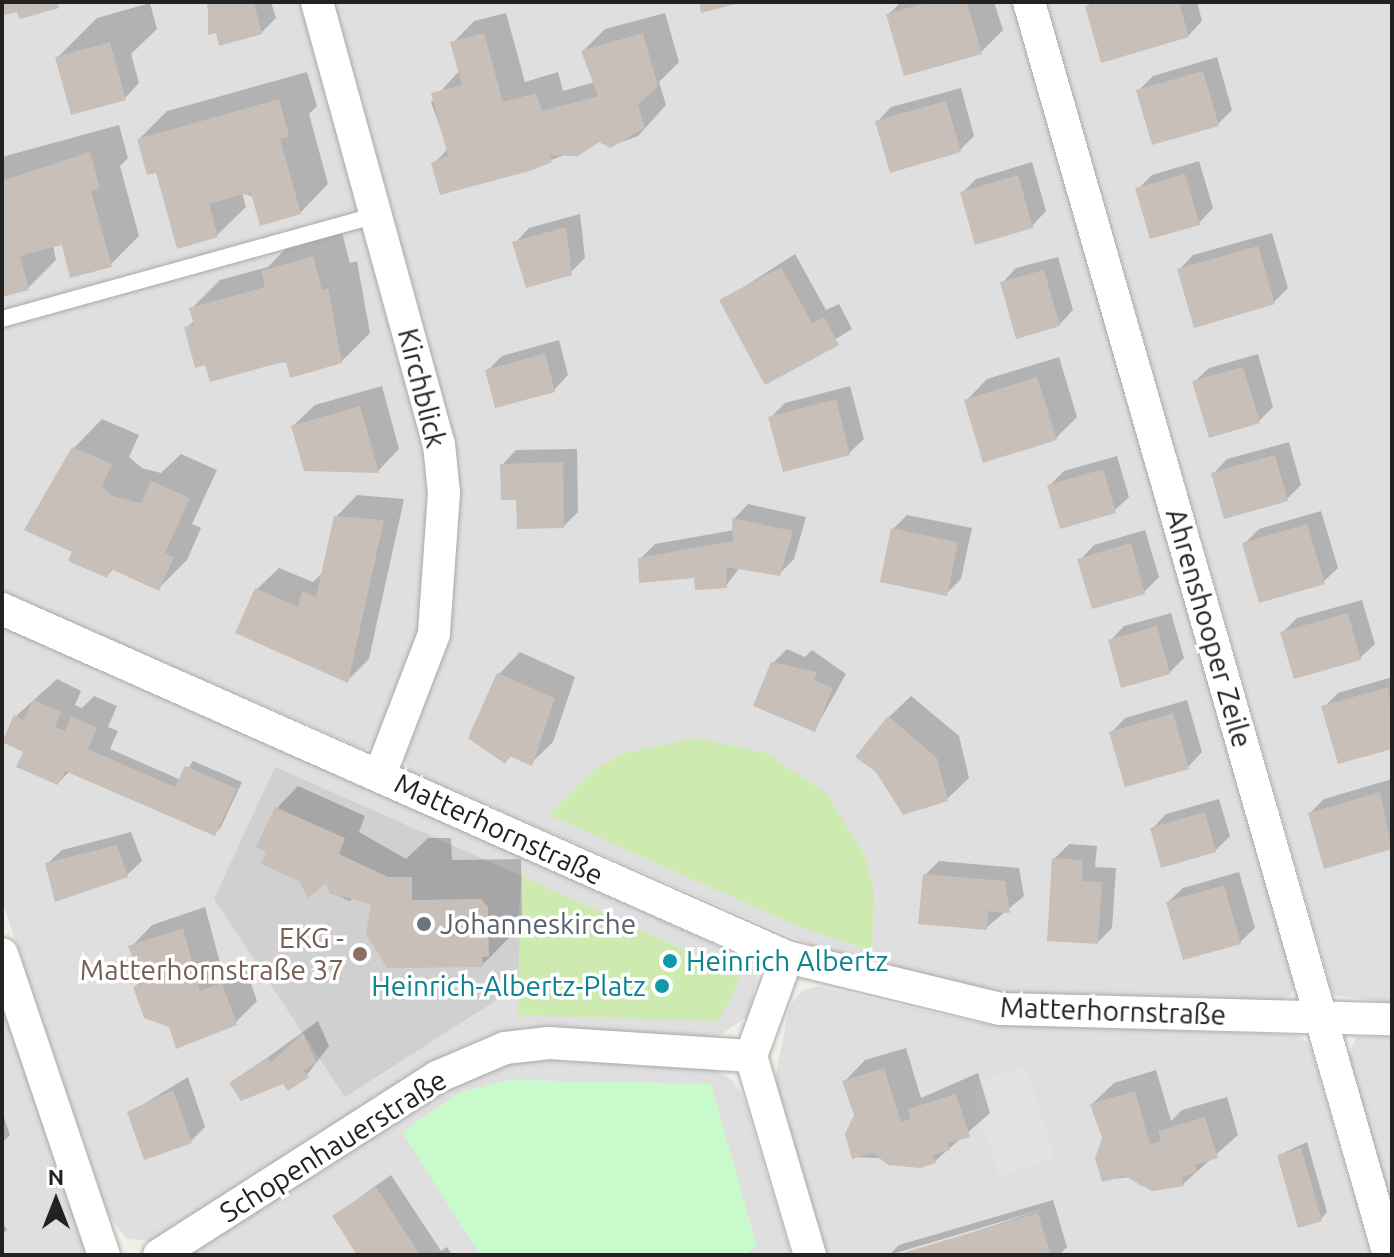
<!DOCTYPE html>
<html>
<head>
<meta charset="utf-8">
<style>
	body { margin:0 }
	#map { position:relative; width:1394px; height:1257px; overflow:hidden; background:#f2efe9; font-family:Ubuntu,sans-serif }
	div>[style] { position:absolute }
	.residential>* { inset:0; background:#e0dfdf }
	.religious>* { inset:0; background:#d0d0d0 }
	.grass>* { inset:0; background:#cdebb0 }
	.park>* { inset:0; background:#c8facc }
	.parking>* { inset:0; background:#e2e2e2 }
	.shadow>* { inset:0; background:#0003 }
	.building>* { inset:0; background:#c7bfb8 }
	.roads { filter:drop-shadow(0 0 2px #a9a9a9) drop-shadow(0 0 2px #a9a9a9) }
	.service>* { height:16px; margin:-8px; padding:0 8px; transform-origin:8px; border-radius:8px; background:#fff }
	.minor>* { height:32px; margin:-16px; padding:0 16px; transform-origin:16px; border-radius:16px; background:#fff }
	.dots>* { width:22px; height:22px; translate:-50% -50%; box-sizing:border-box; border:4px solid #fff; border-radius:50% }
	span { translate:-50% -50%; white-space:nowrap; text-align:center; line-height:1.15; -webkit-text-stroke:7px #fff; paint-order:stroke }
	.street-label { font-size:28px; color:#222 }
	.worship-label { font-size:28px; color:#5b616d }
	.left { translate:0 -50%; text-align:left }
	.education-label { font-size:28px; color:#785e54 }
	.right { translate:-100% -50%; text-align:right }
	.culture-label { font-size:28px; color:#0d838f }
	.frame { position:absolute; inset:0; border:4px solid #222; pointer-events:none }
	.north { position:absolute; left:16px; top:1161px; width:80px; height:80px; -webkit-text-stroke:6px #fff; paint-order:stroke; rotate:0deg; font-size:22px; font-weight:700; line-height:32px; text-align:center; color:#222 }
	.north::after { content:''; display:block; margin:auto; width:28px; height:36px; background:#222; clip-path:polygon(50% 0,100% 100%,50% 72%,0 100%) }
</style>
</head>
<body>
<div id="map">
	<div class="residential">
		<div style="clip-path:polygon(2px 2px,306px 2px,430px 465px,429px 602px,379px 747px,363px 749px,2px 592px)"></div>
		<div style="clip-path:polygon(328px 2px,1013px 2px,1295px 984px,1291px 995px,1279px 1001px,1014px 995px,845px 960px,409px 771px,402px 752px,447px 632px,457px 499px)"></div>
		<div style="clip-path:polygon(1046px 2px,1392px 2px,1392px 1003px,1333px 995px)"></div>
		<div style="clip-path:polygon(2px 626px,748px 959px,758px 975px,748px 1016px,714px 1039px,523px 1028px,152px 1241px,127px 1239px,108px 1215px,2px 901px)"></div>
		<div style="clip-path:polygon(818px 986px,978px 1023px,1299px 1035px,1310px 1045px,1371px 1255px,824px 1255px,774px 1084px,789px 1008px,801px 991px)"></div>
		<div style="clip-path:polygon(2px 997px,90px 1255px,2px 1255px)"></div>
		<div style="clip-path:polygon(1357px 1037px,1392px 1037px,1392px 1207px,1348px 1054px)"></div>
		<div style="clip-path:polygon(557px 1053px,714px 1069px,732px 1080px,744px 1098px,791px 1255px,183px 1255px,418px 1100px,490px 1063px)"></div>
	</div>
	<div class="religious">
		<div style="clip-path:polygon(275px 767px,522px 876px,517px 928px,528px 980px,345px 1097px,214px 899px)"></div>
	</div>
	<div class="grass">
		<div style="clip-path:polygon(696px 738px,767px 753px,827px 794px,865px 856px,874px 891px,872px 951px,800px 927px,549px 815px,592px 771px,624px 753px)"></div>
		<div style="clip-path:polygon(522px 876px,730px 971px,740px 979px,728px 1005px,717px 1021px,517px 1015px)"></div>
	</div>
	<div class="park">
		<div style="clip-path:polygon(511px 1080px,711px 1084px,757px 1247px,743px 1255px,480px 1255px,402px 1132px,461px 1092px)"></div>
	</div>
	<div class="parking">
		<div style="clip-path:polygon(1026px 1066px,1055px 1158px,999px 1176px,970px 1084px)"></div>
	</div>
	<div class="shadow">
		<div style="clip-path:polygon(207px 2px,271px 2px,276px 18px,261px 33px,210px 32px)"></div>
		<div style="clip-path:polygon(901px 2px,994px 2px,1003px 30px,981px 52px,888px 15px)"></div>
		<div style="clip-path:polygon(1092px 2px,1197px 2px,1202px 21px,1188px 36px,1087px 7px)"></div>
		<div style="clip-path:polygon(150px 3px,157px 29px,131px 54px,139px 83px,125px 98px,57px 58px,97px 18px)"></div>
		<div style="clip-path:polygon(506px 13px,525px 82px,558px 72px,563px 91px,595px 82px,583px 51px,605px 29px,665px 13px,679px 62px,659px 82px,666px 105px,638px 136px,611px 146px,602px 141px,551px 160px,433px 164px,448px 149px,431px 102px,460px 70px,453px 43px,474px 21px)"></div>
		<div style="clip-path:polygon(1217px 57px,1232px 110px,1218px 124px,1139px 90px,1153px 76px)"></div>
		<div style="clip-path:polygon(307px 72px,317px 106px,309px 114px,328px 184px,300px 213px,242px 193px,246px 207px,217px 235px,139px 139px,167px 111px)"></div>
		<div style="clip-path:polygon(961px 88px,974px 136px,960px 150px,877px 122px,891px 107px)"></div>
		<div style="clip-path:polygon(119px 125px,128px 158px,120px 166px,139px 236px,110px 265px,63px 243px,53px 245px,56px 260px,28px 288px,2px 295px,2px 157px)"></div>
		<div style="clip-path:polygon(1199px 161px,1213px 208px,1199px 223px,1138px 189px,1152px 175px)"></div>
		<div style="clip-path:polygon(1032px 162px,1046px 211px,1032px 226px,962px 193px,976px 179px)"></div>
		<div style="clip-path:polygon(580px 214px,585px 258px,570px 273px,515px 243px,529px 228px)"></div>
		<div style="clip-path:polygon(341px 229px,350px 263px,357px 261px,370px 333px,341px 362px,207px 363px,186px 328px,195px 320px,192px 308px,220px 280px,268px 267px,291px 243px)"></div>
		<div style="clip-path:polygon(1272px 233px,1288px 288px,1274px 302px,1179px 270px,1193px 255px)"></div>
		<div style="clip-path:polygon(795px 254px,826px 310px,839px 304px,852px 329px,766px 382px,722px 301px)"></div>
		<div style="clip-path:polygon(1058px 257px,1073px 310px,1059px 325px,1002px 283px,1016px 268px)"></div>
		<div style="clip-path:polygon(559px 340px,568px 375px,554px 390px,487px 371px,502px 356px)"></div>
		<div style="clip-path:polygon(1258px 354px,1273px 407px,1259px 421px,1194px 382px,1209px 368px)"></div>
		<div style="clip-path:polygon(1059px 357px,1077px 417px,1056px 438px,966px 401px,987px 379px)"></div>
		<div style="clip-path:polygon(382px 386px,399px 449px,378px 471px,293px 426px,315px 405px)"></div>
		<div style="clip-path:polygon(850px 386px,864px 439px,849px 453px,771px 417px,785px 403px)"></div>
		<div style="clip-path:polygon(102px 419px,139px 435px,129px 457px,142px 468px,161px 473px,181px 454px,217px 470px,192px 524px,201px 528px,187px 560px,159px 588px,114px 568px,107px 576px,75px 551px,74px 448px)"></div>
		<div style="clip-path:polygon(1289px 442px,1301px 485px,1287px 499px,1213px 474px,1227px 459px)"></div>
		<div style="clip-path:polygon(577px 449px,578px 512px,564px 526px,518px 498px,502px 465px,516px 450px)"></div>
		<div style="clip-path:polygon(1117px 456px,1129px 497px,1114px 511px,1049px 486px,1064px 471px)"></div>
		<div style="clip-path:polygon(357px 495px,404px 499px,369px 659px,348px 680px,257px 589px,279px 568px,313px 582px,324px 571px,336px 517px)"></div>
		<div style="clip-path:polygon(748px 504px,806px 517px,794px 559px,780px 573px,740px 567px,726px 586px,640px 559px,655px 544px,734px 530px,734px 519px)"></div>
		<div style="clip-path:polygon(1321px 511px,1338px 568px,1323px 582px,1244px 544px,1259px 529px)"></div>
		<div style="clip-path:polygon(907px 515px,972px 528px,961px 579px,947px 593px,893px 529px)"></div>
		<div style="clip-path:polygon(1145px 530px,1159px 577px,1144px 592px,1080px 560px,1094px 545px)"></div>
		<div style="clip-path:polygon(1362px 600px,1375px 644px,1360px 658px,1282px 633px,1297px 618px)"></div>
		<div style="clip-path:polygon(1171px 613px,1184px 658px,1169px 673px,1110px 641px,1124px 626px)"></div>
		<div style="clip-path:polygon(787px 649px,805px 657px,812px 650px,846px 674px,815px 729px,773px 663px)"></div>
		<div style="clip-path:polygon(520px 652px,575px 677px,553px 742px,531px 763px,512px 755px,505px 762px,499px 674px)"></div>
		<div style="clip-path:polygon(1392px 677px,1392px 747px,1339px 762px,1324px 707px,1338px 693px)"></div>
		<div style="clip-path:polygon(57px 679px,81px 691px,75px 705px,82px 708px,94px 696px,117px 706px,108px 727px,118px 731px,110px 749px,181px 780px,193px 761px,242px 782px,221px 827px,215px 834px,70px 771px,58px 783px,25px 751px,15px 717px)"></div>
		<div style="clip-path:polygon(911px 696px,959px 736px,969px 778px,947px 799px,889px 717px)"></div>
		<div style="clip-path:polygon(1187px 700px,1202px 752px,1188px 767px,1111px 733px,1125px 718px)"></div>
		<div style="clip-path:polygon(1392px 779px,1392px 847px,1325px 866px,1310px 813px,1324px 799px)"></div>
		<div style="clip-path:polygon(298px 786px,365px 816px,359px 832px,406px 859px,428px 838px,451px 838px,452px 860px,521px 859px,522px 925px,482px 965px,356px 894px,350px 901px,332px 893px,277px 808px)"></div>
		<div style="clip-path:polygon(1219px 799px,1230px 836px,1215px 851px,1152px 829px,1166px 814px)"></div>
		<div style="clip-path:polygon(131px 832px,142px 861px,127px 875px,47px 864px,62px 850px)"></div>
		<div style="clip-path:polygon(1069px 844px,1097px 846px,1095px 867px,1116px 868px,1112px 928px,1098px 942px,1054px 859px)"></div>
		<div style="clip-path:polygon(939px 861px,1019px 868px,1024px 896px,986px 928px,925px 875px)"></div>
		<div style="clip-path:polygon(1239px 872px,1255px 928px,1240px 942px,1185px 958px,1168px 902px,1183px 888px)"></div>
		<div style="clip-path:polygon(205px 907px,222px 970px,244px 963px,257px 1001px,235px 1023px,135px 987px,143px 979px,131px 947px,152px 925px)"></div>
		<div style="clip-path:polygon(318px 1021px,329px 1046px,307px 1075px,232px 1083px)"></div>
		<div style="clip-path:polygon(906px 1048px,921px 1098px,978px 1073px,990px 1113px,935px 1161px,854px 1157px,857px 1115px,844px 1082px,865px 1060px)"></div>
		<div style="clip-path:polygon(1156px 1070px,1171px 1121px,1182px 1110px,1227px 1097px,1238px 1135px,1183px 1184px,1141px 1186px,1138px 1176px,1104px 1180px,1104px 1138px,1092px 1104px,1114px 1083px)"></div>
		<div style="clip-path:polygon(188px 1077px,205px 1127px,191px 1141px,129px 1113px)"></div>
		<div style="clip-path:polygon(2px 1111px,10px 1135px,2px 1143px)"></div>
		<div style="clip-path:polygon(1307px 1142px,1327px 1212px,1321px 1219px,1279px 1155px)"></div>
		<div style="clip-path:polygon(391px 1175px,441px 1251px,447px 1247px,452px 1255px,362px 1255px,334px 1216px)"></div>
		<div style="clip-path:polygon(1053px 1200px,1067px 1247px,1059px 1255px,903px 1255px,1047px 1208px,889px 1255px,899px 1245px)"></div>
		<div style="clip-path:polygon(2px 1221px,7px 1230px,2px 1235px)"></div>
	</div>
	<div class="building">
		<div style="clip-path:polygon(2px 2px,57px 2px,59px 8px,20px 19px,17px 12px,4px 15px)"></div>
		<div style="clip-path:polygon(208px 2px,254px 2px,262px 34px,219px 46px,216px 33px,208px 35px)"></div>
		<div style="clip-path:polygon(699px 2px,740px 2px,740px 3px,701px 13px)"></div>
		<div style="clip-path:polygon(929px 2px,967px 2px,982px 54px,904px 76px,886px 14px)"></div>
		<div style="clip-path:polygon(1100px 2px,1179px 2px,1189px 37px,1101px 63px,1085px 6px)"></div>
		<div style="clip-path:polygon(484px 33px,503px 102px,536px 93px,542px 111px,598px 96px,581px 51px,643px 33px,658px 86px,638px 105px,645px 128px,610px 148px,599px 142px,578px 156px,550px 155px,552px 162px,533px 170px,440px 195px,431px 163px,448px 156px,431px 93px,462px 85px,450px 42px)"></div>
		<div style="clip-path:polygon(110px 42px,126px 100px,71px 115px,55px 57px)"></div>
		<div style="clip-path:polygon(1203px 71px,1219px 126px,1152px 145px,1136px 90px)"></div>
		<div style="clip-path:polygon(279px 99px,289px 136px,280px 139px,301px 214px,260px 226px,251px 193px,229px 198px,209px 204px,218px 237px,177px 249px,156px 173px,147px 175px,137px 139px)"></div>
		<div style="clip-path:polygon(946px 101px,961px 152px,890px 173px,875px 121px)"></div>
		<div style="clip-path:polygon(90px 152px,100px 188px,91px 191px,112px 267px,70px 278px,62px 245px,20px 256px,29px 290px,2px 297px,2px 181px)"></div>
		<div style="clip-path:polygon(1185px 174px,1200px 225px,1150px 239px,1135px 188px)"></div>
		<div style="clip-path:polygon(1018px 175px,1033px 228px,975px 245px,960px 192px)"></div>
		<div style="clip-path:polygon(566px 227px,572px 275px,526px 288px,512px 242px)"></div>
		<div style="clip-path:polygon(1258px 246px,1275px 304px,1194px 328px,1177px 269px)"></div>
		<div style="clip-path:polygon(313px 256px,322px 290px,328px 288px,342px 363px,290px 378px,286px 361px,210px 382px,205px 365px,195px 368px,184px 327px,194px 325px,189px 308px,265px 287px,261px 271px)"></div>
		<div style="clip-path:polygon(781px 267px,812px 323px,824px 317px,839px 345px,765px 385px,719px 300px)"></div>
		<div style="clip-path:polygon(1044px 270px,1060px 326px,1016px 339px,1000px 282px)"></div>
		<div style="clip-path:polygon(545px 353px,555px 392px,495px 408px,485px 370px)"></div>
		<div style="clip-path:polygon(1243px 367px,1260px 423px,1209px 438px,1192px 381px)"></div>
		<div style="clip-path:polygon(1037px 377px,1057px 440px,983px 463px,964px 400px)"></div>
		<div style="clip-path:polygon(836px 399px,850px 455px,783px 472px,768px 417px)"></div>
		<div style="clip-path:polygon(360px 406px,379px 473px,304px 471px,291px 426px)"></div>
		<div style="clip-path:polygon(72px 447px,112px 464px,102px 486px,113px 496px,141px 503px,151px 481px,190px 498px,165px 553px,174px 557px,159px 591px,111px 569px,107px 578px,68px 561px,72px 552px,24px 530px)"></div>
		<div style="clip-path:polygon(1275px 455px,1288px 501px,1224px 519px,1211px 473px)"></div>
		<div style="clip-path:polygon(563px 462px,564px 528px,517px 529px,516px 500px,501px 500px,500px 464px)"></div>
		<div style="clip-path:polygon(1103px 469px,1116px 513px,1060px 529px,1047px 485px)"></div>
		<div style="clip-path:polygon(334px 516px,384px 520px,348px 683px,235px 633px,255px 588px,298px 607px,302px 591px,316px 597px)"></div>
		<div style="clip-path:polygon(732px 518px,793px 531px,780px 576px,726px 567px,727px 588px,695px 590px,694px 578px,639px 583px,638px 558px,733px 541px)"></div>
		<div style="clip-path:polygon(1307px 524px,1325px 584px,1259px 603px,1242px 543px)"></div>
		<div style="clip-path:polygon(891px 528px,958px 542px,947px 596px,880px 582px)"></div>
		<div style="clip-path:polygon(1131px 543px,1145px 594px,1092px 609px,1077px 559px)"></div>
		<div style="clip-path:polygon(1348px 613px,1361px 660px,1294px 679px,1280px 632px)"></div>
		<div style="clip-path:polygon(1157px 626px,1170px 674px,1121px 688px,1108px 640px)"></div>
		<div style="clip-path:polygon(771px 662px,817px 672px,814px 680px,833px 688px,815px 732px,753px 706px)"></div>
		<div style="clip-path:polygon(497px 673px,555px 698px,532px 766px,509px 756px,505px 764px,468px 738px)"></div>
		<div style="clip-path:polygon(1389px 687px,1392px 749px,1338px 764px,1321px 706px)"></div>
		<div style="clip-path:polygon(33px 700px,61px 712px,55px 727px,65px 731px,71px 716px,97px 728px,88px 749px,175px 787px,185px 766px,237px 789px,215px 836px,65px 771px,58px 785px,16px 767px,23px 752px,2px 742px,14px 715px,24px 720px)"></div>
		<div style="clip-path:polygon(1173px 713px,1189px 769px,1125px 787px,1109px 732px)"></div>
		<div style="clip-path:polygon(888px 716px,937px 758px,948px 801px,903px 815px,876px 772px,855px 757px)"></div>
		<div style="clip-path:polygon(1380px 792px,1392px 849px,1324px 869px,1308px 813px)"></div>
		<div style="clip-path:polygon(275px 807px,345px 838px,339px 854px,388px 877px,412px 877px,412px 900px,481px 899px,488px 907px,489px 957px,482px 957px,483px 967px,387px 968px,366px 934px,371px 904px,330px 894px,326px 883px,308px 898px,299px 881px,261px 864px,266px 852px,256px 847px)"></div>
		<div style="clip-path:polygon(1205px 812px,1216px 852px,1161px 868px,1150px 828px)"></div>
		<div style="clip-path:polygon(117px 845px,128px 877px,55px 902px,45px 863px)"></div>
		<div style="clip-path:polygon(1052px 858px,1083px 860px,1082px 881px,1102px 882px,1098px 944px,1047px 941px)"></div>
		<div style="clip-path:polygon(923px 874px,1005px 881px,1010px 913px,988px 911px,987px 930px,918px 924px)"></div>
		<div style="clip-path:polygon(1224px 885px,1241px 944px,1183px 960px,1166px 902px)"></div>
		<div style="clip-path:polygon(183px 928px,200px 991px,222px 983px,237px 1025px,176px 1049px,169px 1027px,144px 1018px,133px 987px,142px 983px,128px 946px)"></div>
		<div style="clip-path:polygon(303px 1033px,316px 1062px,304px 1071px,309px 1077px,288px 1091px,283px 1084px,241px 1101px,229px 1083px,268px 1057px,271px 1062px)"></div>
		<div style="clip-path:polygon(884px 1068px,901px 1122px,911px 1119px,908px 1109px,956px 1094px,970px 1137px,948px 1143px,950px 1150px,933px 1155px,936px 1163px,920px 1168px,888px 1165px,873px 1153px,852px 1159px,845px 1134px,854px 1115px,842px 1081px)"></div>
		<div style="clip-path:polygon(173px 1090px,192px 1143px,144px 1160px,127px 1112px)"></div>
		<div style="clip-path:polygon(1135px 1091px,1150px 1144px,1161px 1141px,1158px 1131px,1205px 1117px,1218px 1158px,1195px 1165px,1197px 1172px,1182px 1177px,1184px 1186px,1152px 1191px,1124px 1176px,1102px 1182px,1095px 1158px,1102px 1138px,1090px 1104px)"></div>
		<div style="clip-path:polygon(1301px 1148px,1322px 1221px,1298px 1228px,1277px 1155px)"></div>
		<div style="clip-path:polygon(376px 1187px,420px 1255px,357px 1255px,332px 1216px)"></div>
		<div style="clip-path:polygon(1038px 1213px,1051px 1255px,899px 1255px,899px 1254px)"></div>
	</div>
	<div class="roads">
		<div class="service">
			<div style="left:2px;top:319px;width:389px;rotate:-15.5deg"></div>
		</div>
		<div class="minor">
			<div style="left:317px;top:2px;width:459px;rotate:74.6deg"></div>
			<div style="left:439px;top:444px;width:49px;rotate:84.2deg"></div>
			<div style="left:444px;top:493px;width:141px;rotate:94.1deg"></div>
			<div style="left:434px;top:634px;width:151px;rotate:111deg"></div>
			<div style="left:1029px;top:2px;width:1304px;rotate:73.97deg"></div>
			<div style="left:2px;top:609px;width:859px;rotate:23.91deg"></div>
			<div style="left:787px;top:957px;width:219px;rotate:13.7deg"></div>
			<div style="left:1000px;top:1009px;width:392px;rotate:1.5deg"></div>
			<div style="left:2px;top:954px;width:318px;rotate:71.3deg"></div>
			<div style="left:787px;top:957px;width:105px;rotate:110deg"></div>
			<div style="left:751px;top:1056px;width:208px;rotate:73.5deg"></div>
			<div style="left:159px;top:1255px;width:330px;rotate:-32.6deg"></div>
			<div style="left:437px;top:1077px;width:74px;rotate:-23.1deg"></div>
			<div style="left:505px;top:1048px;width:44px;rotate:-6.5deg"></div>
			<div style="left:549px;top:1043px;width:202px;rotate:3.7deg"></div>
		</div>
	</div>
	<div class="dots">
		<div style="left:424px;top:924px;background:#6b7280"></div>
		<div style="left:360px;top:954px;background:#8d6e63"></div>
		<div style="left:670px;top:961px;background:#0f9aa8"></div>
		<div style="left:662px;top:986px;background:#0f9aa8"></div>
	</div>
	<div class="street-label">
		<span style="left:422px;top:388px;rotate:76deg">Kirchblick</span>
		<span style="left:1209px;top:628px;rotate:74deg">Ahrenshooper Zeile</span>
		<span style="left:499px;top:829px;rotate:25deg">Matterhornstraße</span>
		<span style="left:1113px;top:1011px;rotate:2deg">Matterhornstraße</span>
		<span style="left:333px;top:1146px;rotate:-32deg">Schopenhauerstraße</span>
	</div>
	<div class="worship-label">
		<span class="left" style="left:440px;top:924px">Johanneskirche</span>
	</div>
	<div class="education-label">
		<span class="right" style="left:344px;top:954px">EKG -<br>Matterhornstraße 37</span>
	</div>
	<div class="culture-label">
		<span class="left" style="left:686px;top:961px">Heinrich Albertz</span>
		<span class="right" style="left:646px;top:986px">Heinrich-Albertz-Platz</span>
	</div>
	<div class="frame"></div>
	<div class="north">N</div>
</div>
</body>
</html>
